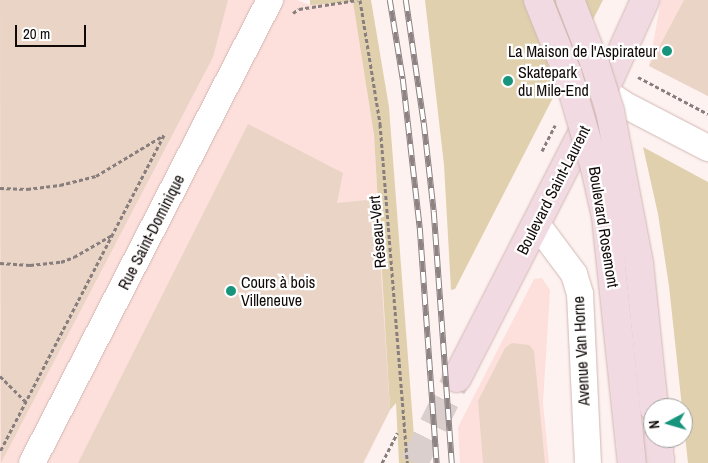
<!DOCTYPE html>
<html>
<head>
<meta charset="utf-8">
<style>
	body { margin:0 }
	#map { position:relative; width:708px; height:463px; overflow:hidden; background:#fdf2f0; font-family:"Archivo Narrow",sans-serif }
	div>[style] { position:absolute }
	.built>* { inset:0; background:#fde0dc }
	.green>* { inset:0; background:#e0d0ad }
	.building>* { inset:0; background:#e9d4c6 }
	.secondary-tunnel>* { height:28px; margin-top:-14px; transform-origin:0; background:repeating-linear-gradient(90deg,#dacfcd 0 28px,transparent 0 42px) }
	.path>* { height:3px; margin-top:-1.5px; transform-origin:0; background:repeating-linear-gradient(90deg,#887e7d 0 4px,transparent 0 6.5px) }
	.roads { filter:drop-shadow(0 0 1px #d1b7b3) drop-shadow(0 0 1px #d1b7b3) }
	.minor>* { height:26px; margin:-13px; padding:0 13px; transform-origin:13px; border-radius:13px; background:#fff }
	.secondary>* { height:28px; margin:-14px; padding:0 14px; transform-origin:14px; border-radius:14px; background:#f2dae2 }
	.rail>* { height:5.5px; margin-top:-2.75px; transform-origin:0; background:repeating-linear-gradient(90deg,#fff 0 11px,#8d8382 0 22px); box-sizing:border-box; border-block:1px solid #8d8382 }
	.bridges { filter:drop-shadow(0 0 1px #d1b7b3) drop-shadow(0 0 1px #d1b7b3) }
	.secondary-bridge>* { height:28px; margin:-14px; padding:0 14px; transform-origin:14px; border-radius:14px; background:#f2dae2 }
	.dots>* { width:14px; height:14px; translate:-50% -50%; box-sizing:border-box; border:2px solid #fff; border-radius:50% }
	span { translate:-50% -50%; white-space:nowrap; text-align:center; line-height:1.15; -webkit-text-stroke:4.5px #fff; paint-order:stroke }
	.poi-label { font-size:16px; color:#110908 }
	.right { translate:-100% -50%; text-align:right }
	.left { translate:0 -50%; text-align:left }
	.street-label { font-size:16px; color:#110908 }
	.north { position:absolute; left:643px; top:398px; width:50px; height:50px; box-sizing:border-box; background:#fff; border:1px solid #a09d9c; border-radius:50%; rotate:264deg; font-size:14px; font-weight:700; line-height:20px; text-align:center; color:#110908 }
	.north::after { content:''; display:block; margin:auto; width:18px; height:22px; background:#16947c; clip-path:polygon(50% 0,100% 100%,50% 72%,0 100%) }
	.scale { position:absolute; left:15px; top:25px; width:71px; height:22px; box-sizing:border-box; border:2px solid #110908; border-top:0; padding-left:6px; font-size:15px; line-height:18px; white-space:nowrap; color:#110908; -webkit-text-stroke:4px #fff; paint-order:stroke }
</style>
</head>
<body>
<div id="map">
	<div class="built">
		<div style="clip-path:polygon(0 0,297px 0,310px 5px,353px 1px,374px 135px,390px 410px,364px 463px,0 463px)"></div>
		<div style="clip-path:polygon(661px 0,708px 0,708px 96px,649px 66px)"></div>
		<div style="clip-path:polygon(542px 278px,550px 290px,543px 403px,549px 463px,460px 463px,458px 427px,534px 279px)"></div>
	</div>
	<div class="green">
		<div style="clip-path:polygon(310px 0,371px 0,389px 107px,416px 463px,399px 463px,396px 403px,390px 410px,374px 135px,353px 2px,310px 5px)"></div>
		<div style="clip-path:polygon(425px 0,603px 0,455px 289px,451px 290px,444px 165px)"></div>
		<div style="clip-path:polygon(643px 147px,708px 182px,708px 463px,688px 463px,669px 286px,658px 214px)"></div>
	</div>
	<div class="building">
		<div style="clip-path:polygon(0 0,228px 0,213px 57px,1px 463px)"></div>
		<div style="clip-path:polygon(684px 0,708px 0,708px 96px,649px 66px)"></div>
		<div style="clip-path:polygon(248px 124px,343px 173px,337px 203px,376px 199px,390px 410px,363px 463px,78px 463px)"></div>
		<div style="clip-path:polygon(512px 343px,529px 345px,534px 351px,545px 463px,483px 463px,478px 401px,505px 348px)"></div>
	</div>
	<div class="secondary-tunnel">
		<div style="left:414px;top:463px;width:95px;rotate:-63.2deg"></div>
	</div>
	<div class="path">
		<div style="left:360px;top:0;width:126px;rotate:80.8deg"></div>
		<div style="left:380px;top:124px;width:340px;rotate:85.4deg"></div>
		<div style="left:293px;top:13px;width:7px;rotate:-34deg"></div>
		<div style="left:299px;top:9px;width:59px;rotate:-8.8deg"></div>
		<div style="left:638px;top:77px;width:79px;rotate:27.9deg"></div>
		<div style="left:542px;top:151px;width:29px;rotate:-63deg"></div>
		<div style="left:0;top:188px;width:27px;rotate:2deg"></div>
		<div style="left:27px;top:189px;width:33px;rotate:-7deg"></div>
		<div style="left:60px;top:185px;width:37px;rotate:-14deg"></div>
		<div style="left:96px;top:176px;width:79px;rotate:-31.1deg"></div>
		<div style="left:164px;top:135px;width:357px;rotate:117.4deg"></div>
		<div style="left:0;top:263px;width:30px;rotate:4deg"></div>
		<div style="left:30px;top:265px;width:31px;rotate:-6deg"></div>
		<div style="left:61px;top:262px;width:14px;rotate:-21deg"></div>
		<div style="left:74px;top:257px;width:44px;rotate:-30.1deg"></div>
		<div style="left:0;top:376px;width:38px;rotate:45deg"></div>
		<div style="left:382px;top:463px;width:34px;rotate:-63deg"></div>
	</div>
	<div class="roads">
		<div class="minor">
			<div style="left:604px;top:91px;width:23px;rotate:34deg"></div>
			<div style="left:623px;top:104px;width:96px;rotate:27.4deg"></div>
			<div style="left:536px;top:223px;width:64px;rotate:53.3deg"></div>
			<div style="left:574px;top:274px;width:21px;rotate:73deg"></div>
			<div style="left:580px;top:294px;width:169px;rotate:87.3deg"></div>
			<div style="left:32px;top:463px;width:521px;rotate:-62.8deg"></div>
		</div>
		<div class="secondary">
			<div style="left:457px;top:378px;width:322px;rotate:-62.9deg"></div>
			<div style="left:604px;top:91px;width:100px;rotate:-65.7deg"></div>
			<div style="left:658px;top:438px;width:25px;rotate:85deg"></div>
		</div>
	</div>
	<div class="rail">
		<div style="left:390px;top:0;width:80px;rotate:80.7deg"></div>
		<div style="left:403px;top:79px;width:150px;rotate:83.5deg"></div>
		<div style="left:420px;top:228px;width:236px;rotate:85.9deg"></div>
		<div style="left:406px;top:0;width:124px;rotate:81.7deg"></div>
		<div style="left:424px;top:123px;width:90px;rotate:83.6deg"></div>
		<div style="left:434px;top:212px;width:252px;rotate:85.9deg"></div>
	</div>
	<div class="bridges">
		<div class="secondary-bridge">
			<div style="left:538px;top:0;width:81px;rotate:68.2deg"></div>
			<div style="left:568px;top:75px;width:97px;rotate:73.8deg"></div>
			<div style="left:595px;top:168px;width:50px;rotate:77.3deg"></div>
			<div style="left:606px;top:217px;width:247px;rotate:84deg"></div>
			<div style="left:570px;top:0;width:69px;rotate:68.7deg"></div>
			<div style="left:595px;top:64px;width:49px;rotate:72.3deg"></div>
			<div style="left:610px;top:111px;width:155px;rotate:79.2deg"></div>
			<div style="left:639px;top:263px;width:146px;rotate:84.1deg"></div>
		</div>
	</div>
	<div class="dots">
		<div style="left:667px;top:51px;background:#16947c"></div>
		<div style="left:508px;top:81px;background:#16947c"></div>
		<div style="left:231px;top:291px;background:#16947c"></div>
	</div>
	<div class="poi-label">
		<span class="right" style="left:657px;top:51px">La Maison de l'Aspirateur</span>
		<span class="left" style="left:518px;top:81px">Skatepark<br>du Mile-End</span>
		<span class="left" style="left:241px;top:291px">Cours à bois<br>Villeneuve</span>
	</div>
	<div class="street-label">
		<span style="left:553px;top:190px;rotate:-63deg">Boulevard Saint-Laurent</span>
		<span style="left:604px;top:227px;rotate:81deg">Boulevard Rosemont</span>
		<span style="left:151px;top:232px;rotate:-63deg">Rue Saint-Dominique</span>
		<span style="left:377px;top:232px;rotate:-95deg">Réseau-Vert</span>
		<span style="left:581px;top:351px;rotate:-93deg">Avenue Van Horne</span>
	</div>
	<div class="north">N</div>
	<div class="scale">20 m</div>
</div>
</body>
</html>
